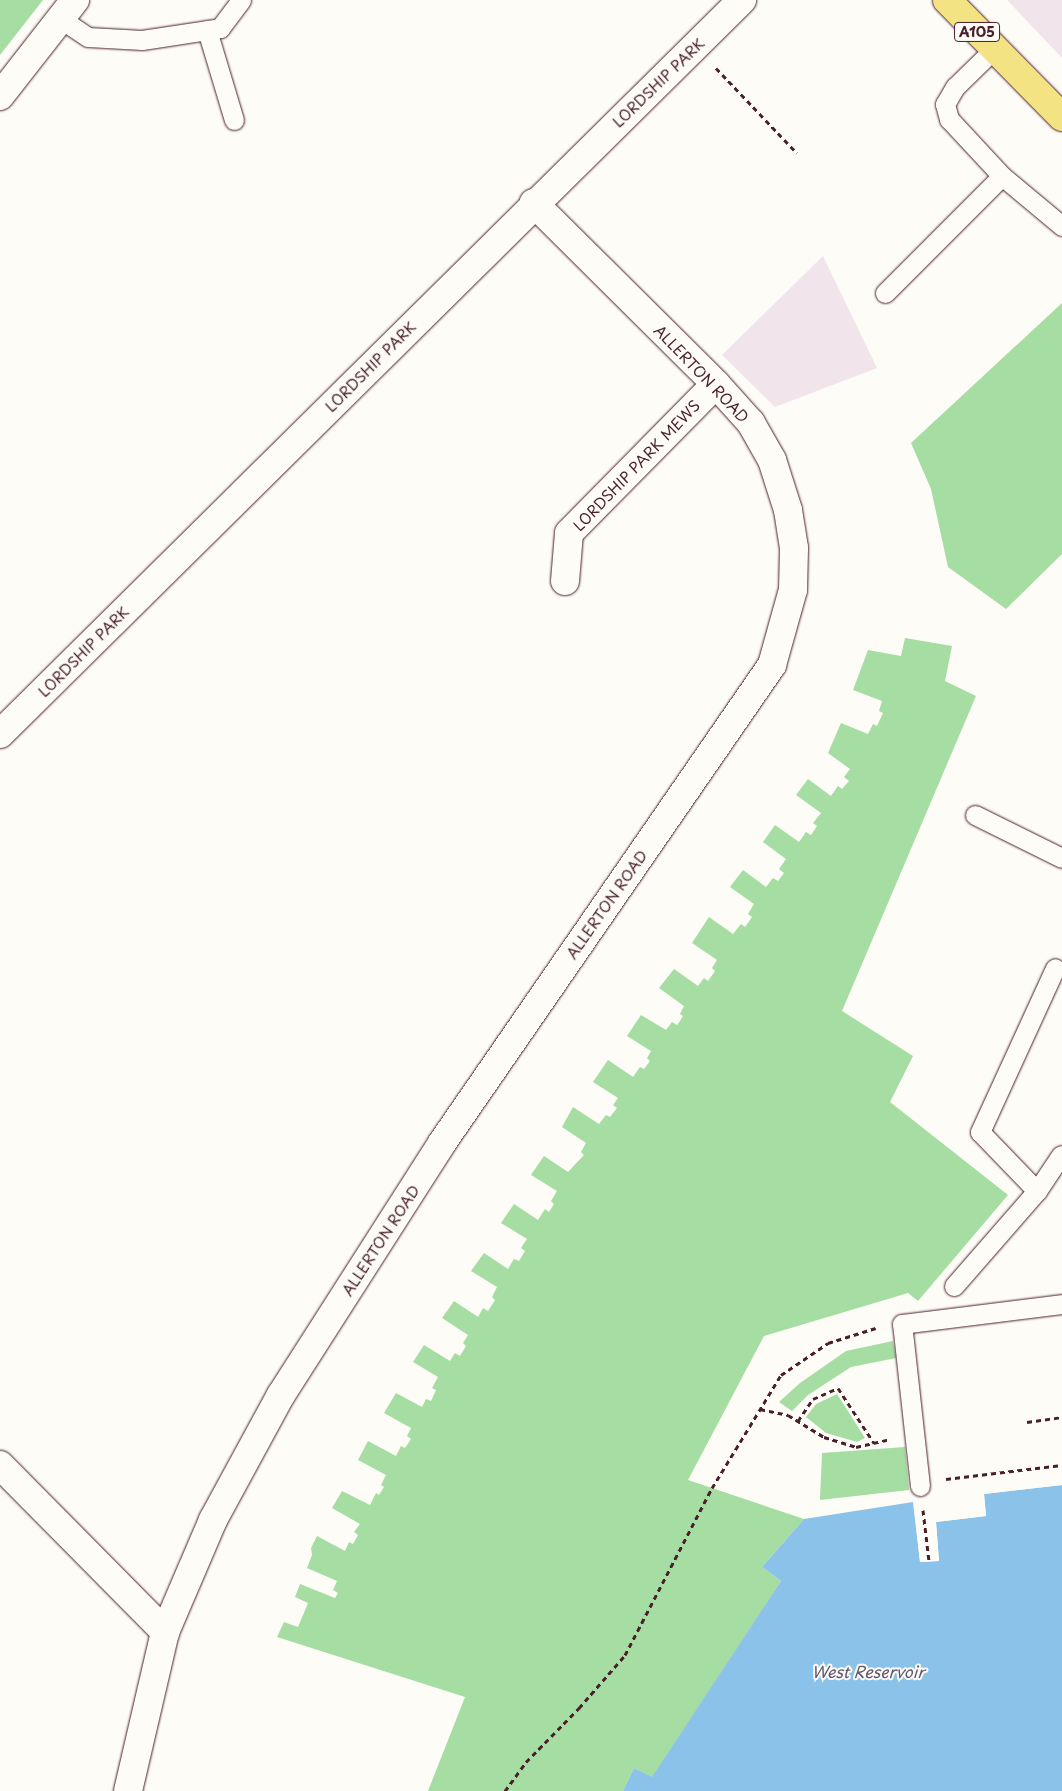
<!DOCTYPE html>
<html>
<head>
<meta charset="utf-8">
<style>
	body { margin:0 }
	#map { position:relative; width:1062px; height:1791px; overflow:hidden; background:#fdfcf7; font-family:"Playpen Sans",sans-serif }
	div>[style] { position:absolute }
	.built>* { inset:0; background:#f2e4eb }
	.green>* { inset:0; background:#a5dda2 }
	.water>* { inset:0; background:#8bc2e9 }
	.pier>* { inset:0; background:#fdfcf7 }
	.path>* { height:3px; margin-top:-1.5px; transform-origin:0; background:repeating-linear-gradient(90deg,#4a1f2b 0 5px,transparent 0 9px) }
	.roads { filter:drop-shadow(0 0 1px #4a1f2b) drop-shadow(0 0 1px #4a1f2b) }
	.lane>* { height:19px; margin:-9.5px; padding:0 9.5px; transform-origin:9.5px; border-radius:9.5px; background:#fdfcf7 }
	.street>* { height:28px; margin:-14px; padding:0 14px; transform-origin:14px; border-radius:14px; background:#fdfcf7 }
	.secondary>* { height:28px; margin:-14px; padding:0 14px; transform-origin:14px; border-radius:14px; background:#fdfcf7 }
	.primary>* { height:28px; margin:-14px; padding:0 14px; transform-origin:14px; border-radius:14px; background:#f4e382 }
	span { translate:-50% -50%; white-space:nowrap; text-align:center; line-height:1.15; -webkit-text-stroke:4px #fdfcf7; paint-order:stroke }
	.shield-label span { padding:1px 4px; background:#fdfcf7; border:1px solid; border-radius:4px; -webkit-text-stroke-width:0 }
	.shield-label { font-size:14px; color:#4a1f2b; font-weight:700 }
	.street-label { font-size:15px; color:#4a1f2b }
	.water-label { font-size:16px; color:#61586e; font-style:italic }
</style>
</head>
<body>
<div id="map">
	<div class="built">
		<div style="clip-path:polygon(1007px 0,1062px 0,1062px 58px)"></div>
		<div style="clip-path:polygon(823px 256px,877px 368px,775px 407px,722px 355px)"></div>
	</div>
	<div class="green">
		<div style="clip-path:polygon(0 0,43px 0,0 55px)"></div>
		<div style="clip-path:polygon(1062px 303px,1062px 554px,1006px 609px,948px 567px,931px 489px,911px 443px)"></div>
		<div style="clip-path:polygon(905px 638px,952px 646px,945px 681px,976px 696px,842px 1011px,913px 1056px,890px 1102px,1008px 1195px,918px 1301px,908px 1293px,764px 1336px,688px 1480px,804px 1519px,762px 1567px,781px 1581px,652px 1778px,634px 1768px,623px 1791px,428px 1791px,465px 1697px,277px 1637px,284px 1622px,298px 1627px,308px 1603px,295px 1597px,300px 1584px,335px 1598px,338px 1593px,333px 1590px,337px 1581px,307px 1568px,312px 1555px,311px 1548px,317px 1536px,345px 1551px,349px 1542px,353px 1544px,358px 1535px,354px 1532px,360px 1524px,332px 1508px,342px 1491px,370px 1505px,376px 1493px,379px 1495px,384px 1487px,381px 1485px,386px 1475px,358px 1460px,368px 1441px,396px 1456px,401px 1446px,405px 1448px,411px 1439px,407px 1436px,411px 1428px,384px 1413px,396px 1393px,422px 1407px,426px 1399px,431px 1401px,436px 1390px,432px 1388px,438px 1377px,413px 1362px,424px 1345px,450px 1361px,455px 1353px,460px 1356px,466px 1346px,463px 1343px,468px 1335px,442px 1318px,454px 1301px,478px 1317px,483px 1308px,488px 1311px,495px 1300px,492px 1297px,497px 1287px,471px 1271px,484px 1253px,508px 1269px,514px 1259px,519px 1261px,525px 1251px,521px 1248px,527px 1239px,501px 1223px,514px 1204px,538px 1220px,545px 1209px,549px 1212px,554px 1204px,551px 1201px,557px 1191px,531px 1175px,544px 1156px,568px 1172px,584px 1155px,581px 1152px,586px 1143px,562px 1127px,573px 1107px,599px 1124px,606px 1115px,610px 1117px,617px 1108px,613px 1105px,618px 1098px,593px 1082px,608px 1060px,633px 1077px,640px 1067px,644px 1069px,650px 1061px,647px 1058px,651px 1051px,627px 1036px,641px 1015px,666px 1030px,672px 1022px,677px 1025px,680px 1021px,683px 1016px,680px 1014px,684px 1006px,659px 988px,674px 969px,698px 986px,704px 978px,708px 981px,715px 971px,712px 968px,717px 960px,692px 943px,709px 917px,733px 934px,741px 924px,745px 927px,752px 917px,748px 914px,754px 904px,730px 887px,743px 870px,766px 887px,773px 878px,778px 881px,784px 873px,779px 869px,786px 859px,763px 842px,775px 825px,799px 842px,806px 832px,811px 835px,817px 826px,813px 823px,821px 813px,796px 795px,808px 779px,831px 796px,838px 786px,842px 789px,849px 781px,844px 777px,850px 769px,828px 753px,841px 723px,868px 734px,873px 724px,877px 726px,883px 713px,879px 711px,882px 701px,853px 690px,868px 650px,901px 656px)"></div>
		<div style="clip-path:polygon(893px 1341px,896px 1358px,851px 1367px,808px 1395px,792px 1411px,779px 1402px,800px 1383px,846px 1351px)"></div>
		<div style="clip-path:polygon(837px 1394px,865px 1438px,857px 1442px,826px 1433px,806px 1417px,816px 1404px)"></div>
		<div style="clip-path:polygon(905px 1447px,909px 1490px,820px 1500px,822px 1453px)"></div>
	</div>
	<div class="water">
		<div style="clip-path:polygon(1062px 1485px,1062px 1791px,623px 1791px,634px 1768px,652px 1777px,781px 1581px,762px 1567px,804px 1519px,913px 1502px,920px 1562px,939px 1561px,936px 1522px,986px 1516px,984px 1494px)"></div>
	</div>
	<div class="pier">
		<div style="clip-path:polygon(1062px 1483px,1062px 1485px,984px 1494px,986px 1516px,936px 1522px,939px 1561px,920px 1562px,913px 1499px,916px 1501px,922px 1560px,937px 1558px,935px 1519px,984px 1514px,981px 1494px,983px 1492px)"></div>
	</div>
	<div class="path">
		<div style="left:716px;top:68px;width:117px;rotate:46.4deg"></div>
		<div style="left:760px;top:1409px;width:29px;rotate:12deg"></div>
		<div style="left:788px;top:1415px;width:42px;rotate:31.4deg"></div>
		<div style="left:824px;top:1437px;width:34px;rotate:17deg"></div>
		<div style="left:856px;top:1447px;width:35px;rotate:-13deg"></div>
		<div style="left:798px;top:1421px;width:27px;rotate:-56deg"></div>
		<div style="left:813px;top:1399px;width:27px;rotate:-24deg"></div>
		<div style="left:838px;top:1388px;width:66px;rotate:56.8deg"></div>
		<div style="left:1027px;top:1422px;width:35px;rotate:-8deg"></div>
		<div style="left:946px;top:1479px;width:117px;rotate:-6.9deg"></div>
		<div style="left:923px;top:1510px;width:51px;rotate:83.3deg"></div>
		<div style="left:505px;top:1791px;width:36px;rotate:-54deg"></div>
		<div style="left:526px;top:1762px;width:76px;rotate:-45.5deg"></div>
		<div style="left:579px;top:1708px;width:70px;rotate:-49deg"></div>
		<div style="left:625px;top:1655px;width:188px;rotate:-62.5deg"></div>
		<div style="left:712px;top:1488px;width:132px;rotate:-58.6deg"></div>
		<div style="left:781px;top:1375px;width:57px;rotate:-34.2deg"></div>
		<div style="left:828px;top:1343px;width:50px;rotate:-17.4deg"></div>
	</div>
	<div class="roads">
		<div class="lane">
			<div style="left:61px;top:19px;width:32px;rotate:34deg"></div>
			<div style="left:88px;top:37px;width:54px;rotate:3.2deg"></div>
			<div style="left:142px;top:40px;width:79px;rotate:-8.7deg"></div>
			<div style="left:220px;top:28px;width:35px;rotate:-53deg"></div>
			<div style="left:207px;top:30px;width:94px;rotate:73.3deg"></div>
			<div style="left:994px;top:49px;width:54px;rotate:135.7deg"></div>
			<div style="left:955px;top:87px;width:20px;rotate:120deg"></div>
			<div style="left:945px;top:104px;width:16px;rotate:75deg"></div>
			<div style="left:949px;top:119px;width:78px;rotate:47.1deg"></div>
			<div style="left:1002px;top:176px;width:78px;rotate:39.8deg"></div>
			<div style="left:885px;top:293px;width:165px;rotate:-45deg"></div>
			<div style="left:975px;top:815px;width:97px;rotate:26.3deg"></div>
			<div style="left:1037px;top:1191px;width:82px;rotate:-134deg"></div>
			<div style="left:980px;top:1132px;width:180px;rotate:-65.4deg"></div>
			<div style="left:954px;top:1286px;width:126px;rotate:-48.9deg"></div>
			<div style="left:1037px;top:1191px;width:43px;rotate:-56.3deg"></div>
			<div style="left:920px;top:1486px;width:163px;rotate:-96.3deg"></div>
			<div style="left:902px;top:1324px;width:161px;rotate:-7.1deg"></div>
		</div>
		<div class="street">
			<div style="left:0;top:96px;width:122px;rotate:-52deg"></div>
			<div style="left:565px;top:581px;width:48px;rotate:-85.2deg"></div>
			<div style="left:569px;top:533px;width:209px;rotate:-45.4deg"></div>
			<div style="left:0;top:1465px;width:235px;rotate:45.3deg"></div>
			<div style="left:128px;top:1791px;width:163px;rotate:-76.9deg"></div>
			<div style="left:165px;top:1632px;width:122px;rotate:-66.8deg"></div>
			<div style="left:213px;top:1520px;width:142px;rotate:-61.5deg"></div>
			<div style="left:281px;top:1395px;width:299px;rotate:-57.4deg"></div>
			<div style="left:442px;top:1143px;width:581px;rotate:-55.38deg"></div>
			<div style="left:772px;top:665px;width:78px;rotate:-74.4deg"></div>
			<div style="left:793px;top:590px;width:42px;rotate:-88.6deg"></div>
			<div style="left:794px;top:548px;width:38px;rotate:-99deg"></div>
			<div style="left:788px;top:510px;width:52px;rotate:-107.7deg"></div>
			<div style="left:772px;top:460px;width:43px;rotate:-119.6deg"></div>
			<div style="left:751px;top:423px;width:52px;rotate:-131.9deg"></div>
			<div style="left:716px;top:384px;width:257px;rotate:-135.2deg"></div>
		</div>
		<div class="secondary">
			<div style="left:0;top:734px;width:1044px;rotate:-44.69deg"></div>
		</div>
		<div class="primary">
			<div style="left:947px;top:0;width:164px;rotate:45.5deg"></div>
		</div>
	</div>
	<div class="shield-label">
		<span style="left:977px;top:32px">A105</span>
	</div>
	<div class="street-label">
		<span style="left:658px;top:82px;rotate:-44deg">LORDSHIP PARK</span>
		<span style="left:370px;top:366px;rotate:-45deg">LORDSHIP PARK</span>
		<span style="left:702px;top:373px;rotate:46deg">ALLERTON ROAD</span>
		<span style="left:636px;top:465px;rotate:-46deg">LORDSHIP PARK MEWS</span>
		<span style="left:83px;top:651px;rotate:-45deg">LORDSHIP PARK</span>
		<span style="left:606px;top:904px;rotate:-55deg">ALLERTON ROAD</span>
		<span style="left:380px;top:1240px;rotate:-57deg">ALLERTON ROAD</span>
	</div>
	<div class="water-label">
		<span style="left:868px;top:1671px">West Reservoir</span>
	</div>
</div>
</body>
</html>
